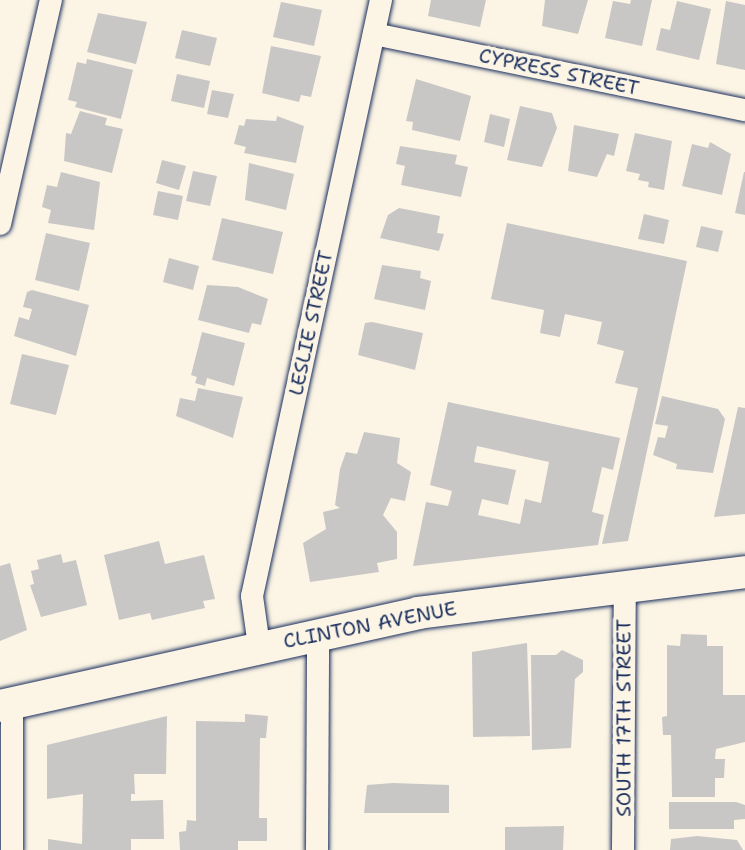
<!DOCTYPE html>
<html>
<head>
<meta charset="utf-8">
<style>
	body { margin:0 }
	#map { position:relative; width:745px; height:850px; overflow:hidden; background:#fcf5e5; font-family:"Shantell Sans",sans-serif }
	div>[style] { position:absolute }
	.building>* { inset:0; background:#c8c7c6 }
	.roads { filter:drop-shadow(0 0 2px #1b2f5e) drop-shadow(0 0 2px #1b2f5e) }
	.street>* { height:22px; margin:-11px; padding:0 11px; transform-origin:11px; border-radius:11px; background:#fcf5e5 }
	.secondary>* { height:32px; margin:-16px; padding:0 16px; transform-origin:16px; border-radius:16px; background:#fcf5e5 }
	span { translate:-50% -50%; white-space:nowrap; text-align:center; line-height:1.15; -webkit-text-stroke:7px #fcf5e5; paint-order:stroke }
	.street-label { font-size:20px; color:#1b2f5e }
</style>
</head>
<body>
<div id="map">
	<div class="building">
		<div style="clip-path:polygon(431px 0,486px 0,480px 27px,428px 16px)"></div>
		<div style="clip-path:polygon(545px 0,588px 0,578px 34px,542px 26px)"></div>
		<div style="clip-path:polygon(631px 0,652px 0,642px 46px,605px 38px,613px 1px,630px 4px)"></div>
		<div style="clip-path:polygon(677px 1px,711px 9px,699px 60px,656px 50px,661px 28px,670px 30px)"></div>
		<div style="clip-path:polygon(726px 1px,745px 5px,745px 70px,716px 64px)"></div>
		<div style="clip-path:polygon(281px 2px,322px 10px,314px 46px,273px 37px)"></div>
		<div style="clip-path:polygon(98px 13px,147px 22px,136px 64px,87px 52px)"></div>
		<div style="clip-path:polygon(182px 30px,217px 38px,210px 66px,175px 58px)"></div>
		<div style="clip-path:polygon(271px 46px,321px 56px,311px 97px,301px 95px,299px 102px,262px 93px)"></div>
		<div style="clip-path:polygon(87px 59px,133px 70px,121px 119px,75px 107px,77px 102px,68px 100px,77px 62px,86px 64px)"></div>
		<div style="clip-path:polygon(177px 74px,210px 81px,204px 108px,171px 101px)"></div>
		<div style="clip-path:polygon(416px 79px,471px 96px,460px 141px,412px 130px,413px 122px,406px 121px)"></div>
		<div style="clip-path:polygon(212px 90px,234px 94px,228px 118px,207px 114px)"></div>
		<div style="clip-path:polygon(520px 106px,552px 113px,557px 128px,542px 167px,507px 160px)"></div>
		<div style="clip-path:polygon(80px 111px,107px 118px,105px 125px,123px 129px,112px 173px,64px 161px,66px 133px,71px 134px)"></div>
		<div style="clip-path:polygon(490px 114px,510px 119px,504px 147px,484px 142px)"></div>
		<div style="clip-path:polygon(277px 116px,304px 126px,296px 163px,244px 153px,246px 147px,234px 144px,239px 125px,244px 126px,246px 119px,276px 121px)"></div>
		<div style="clip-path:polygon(574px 125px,619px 134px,614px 156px,607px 154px,597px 177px,568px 171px)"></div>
		<div style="clip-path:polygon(635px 133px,672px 141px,664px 190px,648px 187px,649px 182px,638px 180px,640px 174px,626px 171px)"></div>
		<div style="clip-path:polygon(710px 142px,731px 154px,722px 195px,682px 186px,692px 144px,708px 148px)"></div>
		<div style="clip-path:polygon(400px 146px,457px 155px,455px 164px,468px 167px,461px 197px,401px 185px,405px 166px,396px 164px)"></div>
		<div style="clip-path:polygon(162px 160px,186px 166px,179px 190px,156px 183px)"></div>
		<div style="clip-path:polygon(249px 163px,294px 174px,286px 210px,245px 200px)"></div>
		<div style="clip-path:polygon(193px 171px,217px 176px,210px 206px,186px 201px)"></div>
		<div style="clip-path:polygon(61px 172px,100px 182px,94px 230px,48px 223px,51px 210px,42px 207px,47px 185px,57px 187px)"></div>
		<div style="clip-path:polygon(744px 172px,745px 172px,745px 215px,735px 213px)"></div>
		<div style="clip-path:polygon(158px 191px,183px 196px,178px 220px,153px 215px)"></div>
		<div style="clip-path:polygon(399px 208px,440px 216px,437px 233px,444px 234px,439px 251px,380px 238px,388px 215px)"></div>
		<div style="clip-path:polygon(644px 214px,669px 220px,664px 244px,638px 239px)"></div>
		<div style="clip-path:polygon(222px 218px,283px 232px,273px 274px,212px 260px)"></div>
		<div style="clip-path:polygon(507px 223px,687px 261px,628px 541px,602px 544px,638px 388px,615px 383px,624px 351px,597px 344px,602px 322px,565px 314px,560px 337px,540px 333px,544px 310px,491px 299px)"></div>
		<div style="clip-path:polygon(701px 226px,723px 231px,718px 252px,696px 247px)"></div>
		<div style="clip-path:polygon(46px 233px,90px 243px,79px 291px,35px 280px)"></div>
		<div style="clip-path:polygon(169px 258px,199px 266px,193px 290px,163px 282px)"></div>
		<div style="clip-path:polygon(382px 265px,421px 271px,420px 278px,431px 281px,425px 310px,374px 299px)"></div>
		<div style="clip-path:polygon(207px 285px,238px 287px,268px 299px,261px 325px,252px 323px,249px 333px,198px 320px)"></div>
		<div style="clip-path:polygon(32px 290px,89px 305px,76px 356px,14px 336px,19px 317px,29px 320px,32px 309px,23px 307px,27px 292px)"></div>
		<div style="clip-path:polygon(372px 322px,423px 333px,415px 370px,358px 355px,365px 323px)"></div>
		<div style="clip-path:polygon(202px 332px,245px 343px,234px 386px,207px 378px,205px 386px,195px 383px,197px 377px,191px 375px)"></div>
		<div style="clip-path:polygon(22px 354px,69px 365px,56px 415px,10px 404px)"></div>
		<div style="clip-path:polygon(198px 388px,243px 397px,233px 438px,176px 416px,180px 398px,195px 401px)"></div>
		<div style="clip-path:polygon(662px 396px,718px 409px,725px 419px,713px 473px,676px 469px,677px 464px,653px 455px,658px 437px,665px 438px,668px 426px,655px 424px)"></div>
		<div style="clip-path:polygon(evenodd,448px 402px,620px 438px,613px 470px,602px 467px,592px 512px,604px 515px,598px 545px,413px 566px,426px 502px,448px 506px,452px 491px,430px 485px,448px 402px,477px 446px,549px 462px,541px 503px,525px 499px,520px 524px,478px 515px,482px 499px,508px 505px,516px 470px,474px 462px,477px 446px)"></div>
		<div style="clip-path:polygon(738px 407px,745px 408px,745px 514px,714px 517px)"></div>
		<div style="clip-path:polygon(364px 432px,400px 438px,397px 463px,411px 472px,405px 501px,391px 498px,383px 515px,397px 532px,397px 559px,377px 563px,379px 572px,310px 582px,303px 543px,326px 529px,323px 512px,340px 508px,335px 505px,340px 469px,346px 452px,357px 454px)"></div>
		<div style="clip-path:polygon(159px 541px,165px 564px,204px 555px,215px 599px,203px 601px,205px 608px,152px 620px,150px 613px,119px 620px,104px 555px)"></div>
		<div style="clip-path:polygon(61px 554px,63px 563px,76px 560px,87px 605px,41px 617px,30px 585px,34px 584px,31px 571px,39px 569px,37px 560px)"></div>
		<div style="clip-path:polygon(10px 563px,27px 630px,0 641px,0 566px)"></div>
		<div style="clip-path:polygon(681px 634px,707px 635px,707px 646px,723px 646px,723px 695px,745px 695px,745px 742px,716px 749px,715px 759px,725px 759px,724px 778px,715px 778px,715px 797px,672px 797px,671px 735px,663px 735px,662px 717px,667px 716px,667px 645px,680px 646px)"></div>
		<div style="clip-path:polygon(527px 643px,530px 736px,473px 737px,472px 652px)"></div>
		<div style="clip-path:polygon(562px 650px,583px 660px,583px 672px,575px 679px,571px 748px,532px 750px,531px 655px,556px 655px)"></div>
		<div style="clip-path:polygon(245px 714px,268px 716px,266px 738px,260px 738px,259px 818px,267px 818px,267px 841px,238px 841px,238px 850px,180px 850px,179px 832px,186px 831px,187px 820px,196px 821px,196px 721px,245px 722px)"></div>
		<div style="clip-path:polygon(167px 716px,166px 774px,134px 774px,135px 794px,131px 794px,131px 801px,163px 800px,164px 839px,131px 839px,131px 850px,48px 850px,48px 839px,82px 844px,83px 794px,47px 799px,47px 745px)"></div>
		<div style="clip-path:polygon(393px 783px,449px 785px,449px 813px,364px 813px,367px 785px)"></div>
		<div style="clip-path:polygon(669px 802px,736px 802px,745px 805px,745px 819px,734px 820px,734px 829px,669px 829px)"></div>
		<div style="clip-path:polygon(564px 826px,563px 850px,505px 850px,505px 827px)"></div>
		<div style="clip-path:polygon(697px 836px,737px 840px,743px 850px,670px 850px,671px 839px)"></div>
	</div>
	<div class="roads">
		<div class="street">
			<div style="left:374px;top:34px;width:379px;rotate:11.6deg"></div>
			<div style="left:0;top:224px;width:230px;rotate:-77.2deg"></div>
			<div style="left:259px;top:646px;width:50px;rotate:-98deg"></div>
			<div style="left:252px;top:596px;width:610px;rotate:-77.79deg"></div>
			<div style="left:12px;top:850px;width:147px;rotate:-90deg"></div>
			<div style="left:317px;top:850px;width:219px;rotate:-89.7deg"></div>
			<div style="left:623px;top:850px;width:263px;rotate:-89.6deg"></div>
		</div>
		<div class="secondary">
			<div style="left:0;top:706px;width:428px;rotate:-12.5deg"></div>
			<div style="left:418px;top:613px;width:330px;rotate:-7.1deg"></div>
		</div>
	</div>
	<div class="street-label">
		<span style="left:559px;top:72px;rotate:12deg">CYPRESS STREET</span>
		<span style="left:311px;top:323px;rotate:-78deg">LESLIE STREET</span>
		<span style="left:370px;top:625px;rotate:-11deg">CLINTON AVENUE</span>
		<span style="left:624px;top:718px;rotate:-90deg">SOUTH 17TH STREET</span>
	</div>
</div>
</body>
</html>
